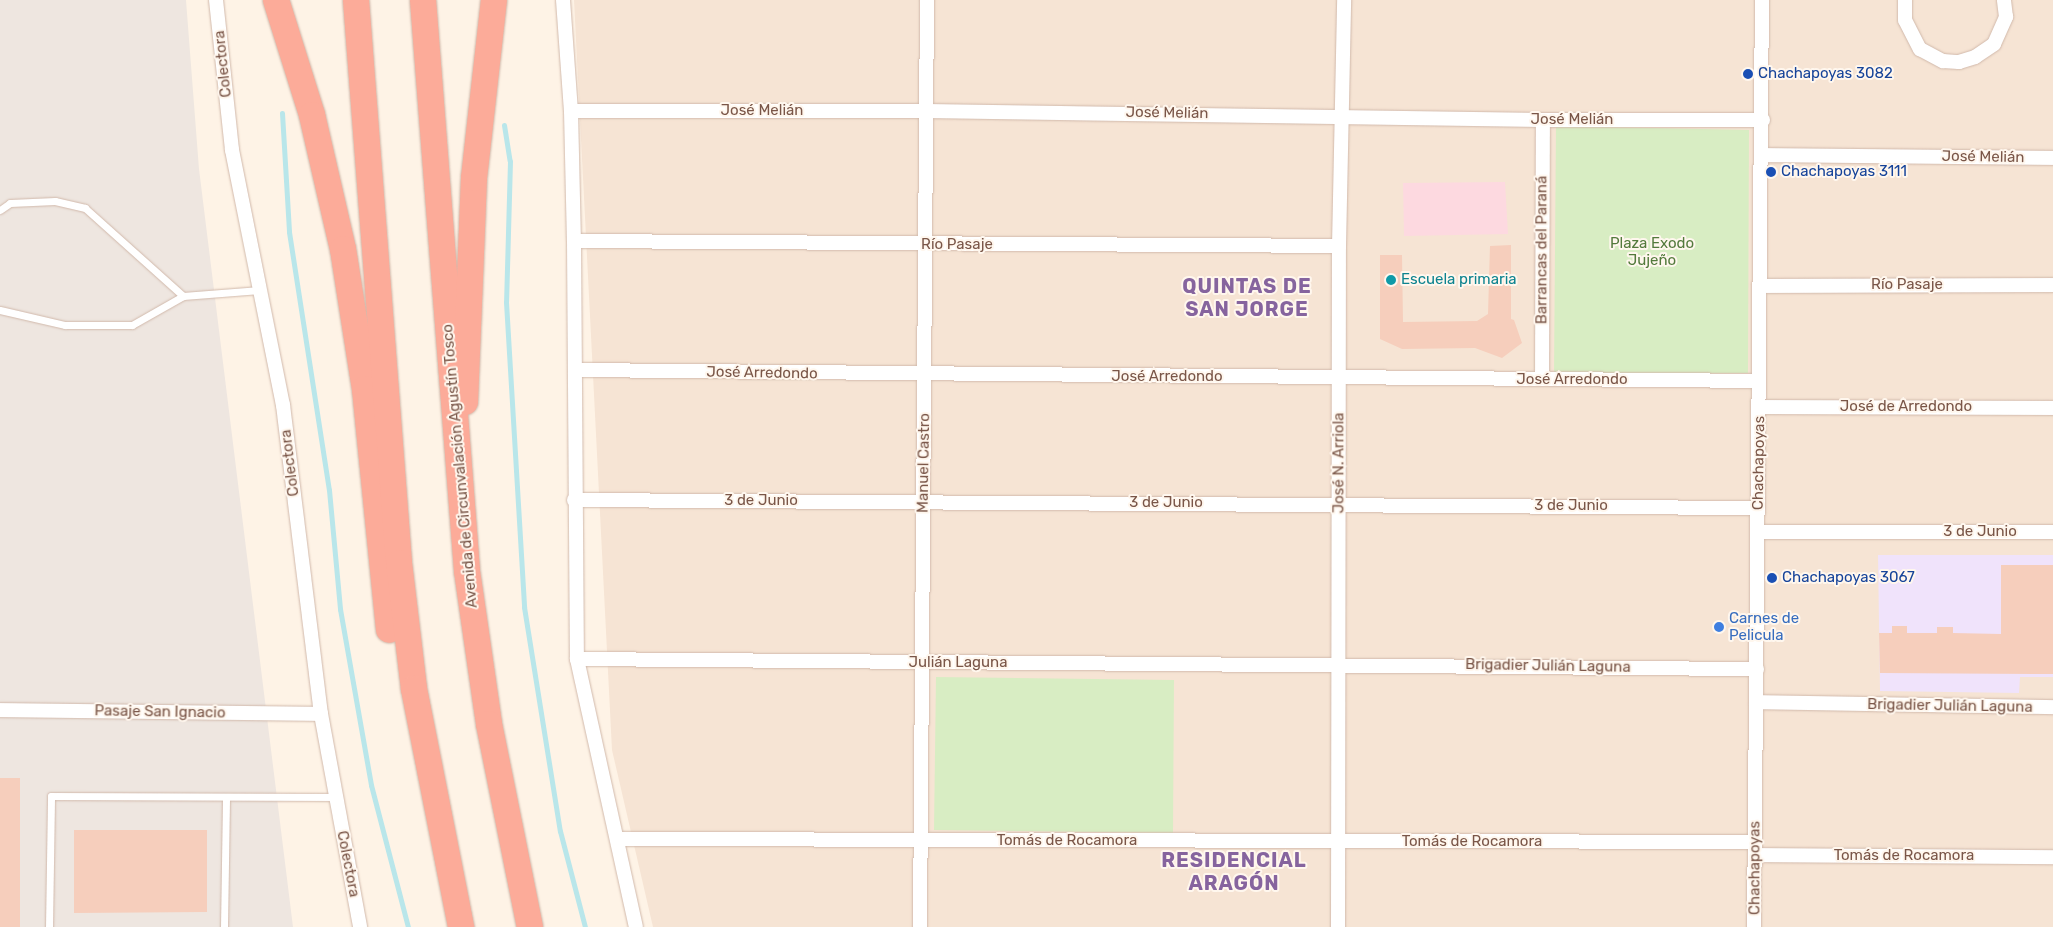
<!DOCTYPE html>
<html>
<head>
<meta charset="utf-8">
<style>
	body { margin:0 }
	#map { position:relative; width:2053px; height:927px; overflow:hidden; background:#fef3e6; font-family:Rubik,sans-serif }
	div>[style] { position:absolute }
	.residential>* { inset:0; background:#f6e4d4 }
	.industrial>* { inset:0; background:#eee6e0 }
	.education>* { inset:0; background:#f0e3fb }
	.medical>* { inset:0; background:#fdd9e0 }
	.green>* { inset:0; background:#d8edc3 }
	.stream>* { height:5px; margin:-2.5px; padding:0 2.5px; transform-origin:2.5px; border-radius:2.5px; background:#b9e6ea }
	.building>* { inset:0; background:#f6cebc }
	.roads { filter:drop-shadow(0 0 1px #d1b9ab) drop-shadow(0 0 1px #d1b9ab) }
	.lane>* { height:7px; margin:-3.5px; padding:0 3.5px; transform-origin:3.5px; border-radius:3.5px; background:#fff }
	.street>* { height:14px; margin:-7px; padding:0 7px; transform-origin:7px; border-radius:7px; background:#fff }
	.highway>* { height:26px; margin:-13px; padding:0 13px; transform-origin:13px; border-radius:13px; background:#fcab99 }
	.dots>* { width:14px; height:14px; translate:-50% -50%; box-sizing:border-box; border:2px solid #fff7ee; border-radius:50% }
	span { translate:-50% -50%; white-space:nowrap; text-align:center; line-height:1.15; -webkit-text-stroke:4px #fff7ee; paint-order:stroke }
	.street-label { font-size:15px; color:#7a5648 }
	.transit-label { font-size:15px; color:#164399 }
	.left { translate:0 -50%; text-align:left }
	.park-label { font-size:15px; color:#537a3c }
	.culture-label { font-size:15px; color:#0d838f }
	.shop-label { font-size:15px; color:#366cbe }
	.district-label { font-size:20px; color:#86649e; font-weight:700; letter-spacing:1px }
</style>
</head>
<body>
<div id="map">
	<div class="residential">
		<div style="clip-path:polygon(574px 0,2053px 0,2053px 927px,653px 927px,612px 750px)"></div>
	</div>
	<div class="industrial">
		<div style="clip-path:polygon(0 0,186px 0,199px 169px,293px 927px,0 927px)"></div>
	</div>
	<div class="education">
		<div style="clip-path:polygon(1878px 555px,2053px 555px,2053px 677px,2020px 677px,2019px 693px,1880px 691px)"></div>
	</div>
	<div class="medical">
		<div style="clip-path:polygon(1505px 182px,1508px 234px,1404px 236px,1403px 183px)"></div>
	</div>
	<div class="green">
		<div style="clip-path:polygon(1556px 126px,1749px 130px,1748px 373px,1554px 375px)"></div>
		<div style="clip-path:polygon(936px 677px,1174px 680px,1173px 833px,934px 830px)"></div>
	</div>
	<div class="stream">
		<div style="left:282px;top:113px;width:119px;rotate:86.6deg"></div>
		<div style="left:289px;top:232px;width:261px;rotate:81.2deg"></div>
		<div style="left:329px;top:490px;width:120px;rotate:84.7deg"></div>
		<div style="left:340px;top:609px;width:179px;rotate:80deg"></div>
		<div style="left:371px;top:785px;width:147px;rotate:75.4deg"></div>
		<div style="left:504px;top:125px;width:36px;rotate:81deg"></div>
		<div style="left:510px;top:161px;width:141px;rotate:91.6deg"></div>
		<div style="left:506px;top:302px;width:306px;rotate:86.6deg"></div>
		<div style="left:524px;top:607px;width:227px;rotate:80.9deg"></div>
		<div style="left:560px;top:831px;width:99px;rotate:75.4deg"></div>
	</div>
	<div class="building">
		<div style="clip-path:polygon(1511px 245px,1511px 319px,1514px 320px,1522px 343px,1502px 358px,1475px 348px,1402px 349px,1380px 339px,1380px 255px,1402px 255px,1403px 322px,1477px 321px,1488px 314px,1490px 246px)"></div>
		<div style="clip-path:polygon(2001px 565px,2053px 565px,2053px 674px,1880px 673px,1879px 633px,1892px 633px,1892px 626px,1907px 626px,1907px 633px,1937px 633px,1937px 627px,1953px 627px,1953px 633px,2001px 634px)"></div>
		<div style="clip-path:polygon(0 778px,20px 778px,20px 927px,0 927px)"></div>
		<div style="clip-path:polygon(74px 830px,207px 830px,207px 912px,74px 913px)"></div>
	</div>
	<div class="roads">
		<div class="lane">
			<div style="left:0;top:210px;width:12px;rotate:-35deg"></div>
			<div style="left:10px;top:203px;width:45px;rotate:-2.5deg"></div>
			<div style="left:55px;top:201px;width:31px;rotate:13deg"></div>
			<div style="left:85px;top:208px;width:132px;rotate:41.9deg"></div>
			<div style="left:0;top:310px;width:67px;rotate:13deg"></div>
			<div style="left:65px;top:325px;width:67px"></div>
			<div style="left:132px;top:325px;width:59px;rotate:-29.6deg"></div>
			<div style="left:183px;top:296px;width:77px;rotate:-4.5deg"></div>
			<div style="left:49px;top:927px;width:131px;rotate:-89.1deg"></div>
			<div style="left:51px;top:796px;width:284px;rotate:0.2deg"></div>
			<div style="left:224px;top:927px;width:130px;rotate:-89.1deg"></div>
		</div>
		<div class="street">
			<div style="left:216px;top:0;width:151px;rotate:83.9deg"></div>
			<div style="left:232px;top:150px;width:260px;rotate:78.7deg"></div>
			<div style="left:283px;top:405px;width:311px;rotate:83deg"></div>
			<div style="left:321px;top:714px;width:217px;rotate:79.6deg"></div>
			<div style="left:563px;top:0;width:111px;rotate:85.9deg"></div>
			<div style="left:571px;top:111px;width:130px;rotate:88.7deg"></div>
			<div style="left:574px;top:241px;width:418px;rotate:89.6deg"></div>
			<div style="left:577px;top:659px;width:274px;rotate:77.6deg"></div>
			<div style="left:1905px;top:0;width:20px;rotate:90deg"></div>
			<div style="left:1905px;top:20px;width:33px;rotate:63deg"></div>
			<div style="left:1920px;top:49px;width:26px;rotate:28deg"></div>
			<div style="left:1943px;top:61px;width:16px;rotate:4deg"></div>
			<div style="left:1959px;top:62px;width:17px;rotate:-17deg"></div>
			<div style="left:1975px;top:57px;width:23px;rotate:-34deg"></div>
			<div style="left:1994px;top:44px;width:30px;rotate:-66deg"></div>
			<div style="left:2006px;top:17px;width:17px;rotate:-97deg"></div>
			<div style="left:571px;top:111px;width:355px"></div>
			<div style="left:926px;top:111px;width:617px;rotate:0.84deg"></div>
			<div style="left:1543px;top:120px;width:220px"></div>
			<div style="left:1763px;top:155px;width:290px;rotate:0.6deg"></div>
			<div style="left:574px;top:241px;width:765px;rotate:0.37deg"></div>
			<div style="left:1760px;top:286px;width:293px;rotate:-0.2deg"></div>
			<div style="left:575px;top:370px;width:1184px;rotate:0.53deg"></div>
			<div style="left:1542px;top:379px;width:259px;rotate:-89.8deg"></div>
			<div style="left:1759px;top:407px;width:294px;rotate:0.2deg"></div>
			<div style="left:574px;top:500px;width:1184px;rotate:0.39deg"></div>
			<div style="left:1758px;top:532px;width:295px"></div>
			<div style="left:577px;top:659px;width:1180px;rotate:0.49deg"></div>
			<div style="left:1756px;top:702px;width:297px;rotate:1deg"></div>
			<div style="left:0;top:710px;width:321px;rotate:0.7deg"></div>
			<div style="left:619px;top:839px;width:1136px;rotate:0.15deg"></div>
			<div style="left:1755px;top:855px;width:298px;rotate:0.4deg"></div>
			<div style="left:920px;top:927px;width:927px;rotate:-89.57deg"></div>
			<div style="left:1338px;top:927px;width:681px;rotate:-89.92deg"></div>
			<div style="left:1339px;top:246px;width:246px;rotate:-88.8deg"></div>
			<div style="left:1754px;top:927px;width:927px;rotate:-89.51deg"></div>
		</div>
		<div class="highway">
			<div style="left:276px;top:0;width:121px;rotate:72.6deg"></div>
			<div style="left:312px;top:115px;width:138px;rotate:77deg"></div>
			<div style="left:343px;top:249px;width:142px;rotate:81.1deg"></div>
			<div style="left:365px;top:389px;width:242px;rotate:84.3deg"></div>
			<div style="left:356px;top:0;width:565px;rotate:85.63deg"></div>
			<div style="left:399px;top:563px;width:127px;rotate:83.2deg"></div>
			<div style="left:414px;top:689px;width:243px;rotate:78.8deg"></div>
			<div style="left:423px;top:0;width:573px;rotate:85.59deg"></div>
			<div style="left:467px;top:571px;width:155px;rotate:81.8deg"></div>
			<div style="left:489px;top:724px;width:207px;rotate:78.6deg"></div>
			<div style="left:465px;top:402px;width:224px;rotate:-87.7deg"></div>
			<div style="left:474px;top:178px;width:179px;rotate:-83.6deg"></div>
		</div>
	</div>
	<div class="dots">
		<div style="left:1748px;top:74px;background:#1a4fb4"></div>
		<div style="left:1771px;top:172px;background:#1a4fb4"></div>
		<div style="left:1391px;top:280px;background:#0f9aa8"></div>
		<div style="left:1772px;top:578px;background:#1a4fb4"></div>
		<div style="left:1719px;top:627px;background:#3f7fe0"></div>
	</div>
	<div class="street-label">
		<span style="left:223px;top:64px;rotate:-96deg">Colectora</span>
		<span style="left:762px;top:111px">José Melián</span>
		<span style="left:1167px;top:113px;rotate:1deg">José Melián</span>
		<span style="left:1572px;top:120px">José Melián</span>
		<span style="left:1983px;top:157px;rotate:1deg">José Melián</span>
		<span style="left:957px;top:245px">Río Pasaje</span>
		<span style="left:1542px;top:250px;rotate:-90deg">Barrancas del Paraná</span>
		<span style="left:1907px;top:285px">Río Pasaje</span>
		<span style="left:762px;top:373px;rotate:1deg">José Arredondo</span>
		<span style="left:1167px;top:377px">José Arredondo</span>
		<span style="left:1572px;top:380px">José Arredondo</span>
		<span style="left:1906px;top:407px">José de Arredondo</span>
		<span style="left:290px;top:463px;rotate:-97deg">Colectora</span>
		<span style="left:924px;top:463px;rotate:-89deg">Manuel Castro</span>
		<span style="left:1339px;top:463px;rotate:-90deg">José N. Arriola</span>
		<span style="left:1759px;top:463px;rotate:-89deg">Chachapoyas</span>
		<span style="left:460px;top:466px;rotate:-95deg">Avenida de Circunvalación Agustín Tosco</span>
		<span style="left:761px;top:501px">3 de Junio</span>
		<span style="left:1166px;top:503px">3 de Junio</span>
		<span style="left:1571px;top:506px">3 de Junio</span>
		<span style="left:1980px;top:532px">3 de Junio</span>
		<span style="left:958px;top:663px">Julián Laguna</span>
		<span style="left:1548px;top:666px;rotate:1deg">Brigadier Julián Laguna</span>
		<span style="left:1950px;top:706px;rotate:1deg">Brigadier Julián Laguna</span>
		<span style="left:160px;top:712px;rotate:1deg">Pasaje San Ignacio</span>
		<span style="left:1067px;top:841px">Tomás de Rocamora</span>
		<span style="left:1472px;top:842px">Tomás de Rocamora</span>
		<span style="left:1904px;top:856px">Tomás de Rocamora</span>
		<span style="left:348px;top:864px;rotate:79deg">Colectora</span>
		<span style="left:1755px;top:868px;rotate:-90deg">Chachapoyas</span>
	</div>
	<div class="transit-label">
		<span class="left" style="left:1758px;top:74px">Chachapoyas 3082</span>
		<span class="left" style="left:1781px;top:172px">Chachapoyas 3111</span>
		<span class="left" style="left:1782px;top:578px">Chachapoyas 3067</span>
	</div>
	<div class="park-label">
		<span style="left:1652px;top:252px">Plaza Exodo<br>Jujeño</span>
	</div>
	<div class="culture-label">
		<span class="left" style="left:1401px;top:280px">Escuela primaria</span>
	</div>
	<div class="shop-label">
		<span class="left" style="left:1729px;top:627px">Carnes de<br>Pelicula</span>
	</div>
	<div class="district-label">
		<span style="left:1247px;top:298px">QUINTAS DE<br>SAN JORGE</span>
		<span style="left:1234px;top:872px">RESIDENCIAL<br>ARAGÓN</span>
	</div>
</div>
</body>
</html>
